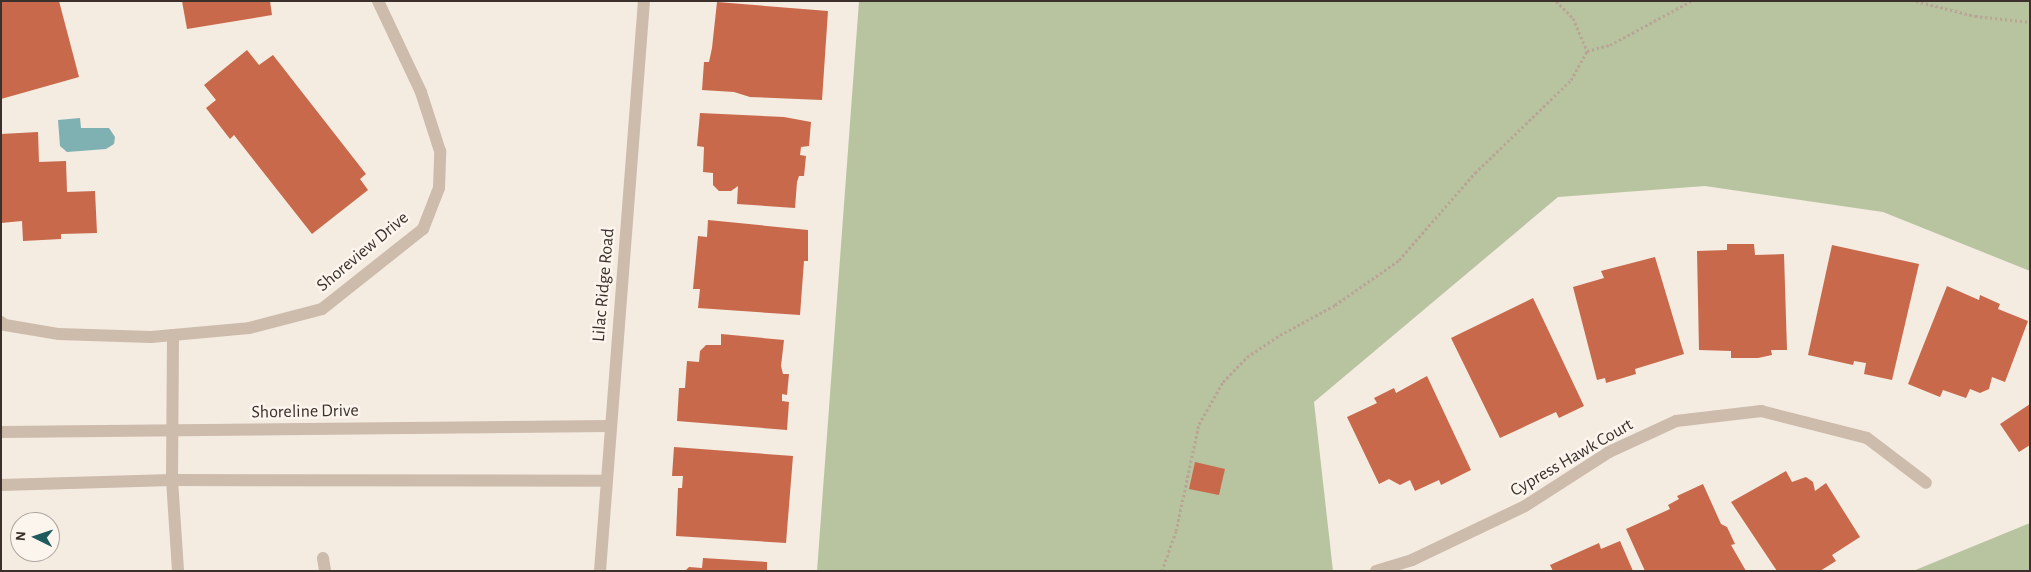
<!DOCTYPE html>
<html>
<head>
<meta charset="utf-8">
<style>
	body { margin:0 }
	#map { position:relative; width:2031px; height:572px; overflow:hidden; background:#f4ebe1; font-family:"Alegreya Sans",sans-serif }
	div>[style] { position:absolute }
	.green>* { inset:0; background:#b8c4a0 }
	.water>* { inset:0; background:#7fb0b2 }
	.building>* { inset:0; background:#c8694b }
	.path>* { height:3px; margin-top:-1.5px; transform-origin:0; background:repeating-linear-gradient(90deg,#b9a596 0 2.5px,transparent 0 5px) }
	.service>* { height:12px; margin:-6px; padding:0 6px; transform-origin:6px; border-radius:6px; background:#cdbbac }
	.minor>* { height:12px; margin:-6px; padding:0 6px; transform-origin:6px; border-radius:6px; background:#cdbbac }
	span { translate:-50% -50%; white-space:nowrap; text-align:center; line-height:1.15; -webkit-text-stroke:5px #fbf5ee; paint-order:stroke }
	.street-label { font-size:18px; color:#3b302b }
	.frame { position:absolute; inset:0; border:2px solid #3b302b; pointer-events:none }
	.north { position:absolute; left:10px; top:512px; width:50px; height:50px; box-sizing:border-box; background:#fbf5ee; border:1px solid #aea6a0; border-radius:50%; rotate:274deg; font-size:14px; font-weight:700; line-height:20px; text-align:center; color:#3b302b }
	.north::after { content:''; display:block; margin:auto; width:18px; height:22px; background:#1f5a5e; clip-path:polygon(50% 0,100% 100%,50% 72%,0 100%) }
</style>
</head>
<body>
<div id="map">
	<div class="green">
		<div style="clip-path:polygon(859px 1px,2030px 1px,2030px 271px,1883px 212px,1705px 186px,1558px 197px,1314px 402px,1333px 571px,817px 571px)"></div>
		<div style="clip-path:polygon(2030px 523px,2030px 571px,1913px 571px)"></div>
	</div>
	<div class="water">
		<div style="clip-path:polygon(80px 118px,81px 128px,109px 128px,115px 137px,114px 144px,106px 149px,67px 152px,60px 146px,58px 120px)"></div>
	</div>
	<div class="building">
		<div style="clip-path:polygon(1px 1px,59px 1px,79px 77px,1px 99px)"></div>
		<div style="clip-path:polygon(182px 1px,270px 1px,272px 15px,187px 29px)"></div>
		<div style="clip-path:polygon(717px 2px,828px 11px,822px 100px,750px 97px,734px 92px,702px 90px,704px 62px,709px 62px,712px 48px)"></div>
		<div style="clip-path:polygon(247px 50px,259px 65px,273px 55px,366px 174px,360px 179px,368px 190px,312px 234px,234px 135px,230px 139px,206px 108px,216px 100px,204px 85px)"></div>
		<div style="clip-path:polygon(700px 113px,784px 117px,811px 122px,809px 146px,801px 147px,800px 155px,806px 156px,804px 176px,799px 176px,797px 182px,795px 208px,737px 204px,738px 186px,731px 191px,719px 191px,713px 185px,713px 173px,703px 172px,704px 147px,697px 146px)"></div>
		<div style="clip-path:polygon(38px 132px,39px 162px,66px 161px,67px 192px,95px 191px,97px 233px,61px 234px,61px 239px,23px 241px,22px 221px,1px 223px,1px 134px)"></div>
		<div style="clip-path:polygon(708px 220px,808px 230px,808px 261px,804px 261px,800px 315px,698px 308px,700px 289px,693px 289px,698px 236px,707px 237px)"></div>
		<div style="clip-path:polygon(1727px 244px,1754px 244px,1755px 255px,1784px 254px,1787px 350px,1771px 350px,1772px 355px,1758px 358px,1731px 358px,1731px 351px,1699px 350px,1697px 251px,1727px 250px)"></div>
		<div style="clip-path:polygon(1832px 245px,1919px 264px,1892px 380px,1864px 374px,1866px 363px,1854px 361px,1853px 365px,1808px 355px)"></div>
		<div style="clip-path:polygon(1655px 257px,1684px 354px,1635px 369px,1636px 374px,1606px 383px,1605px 378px,1597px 380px,1573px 287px,1604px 278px,1601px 271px)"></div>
		<div style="clip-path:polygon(1947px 286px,1979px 300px,1980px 295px,2000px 304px,1998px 309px,2028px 321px,2005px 382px,1992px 377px,1989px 389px,1980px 393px,1970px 389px,1966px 398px,1943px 390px,1940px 397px,1908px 384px)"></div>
		<div style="clip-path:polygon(1533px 298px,1584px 406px,1559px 418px,1556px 412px,1500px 438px,1451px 338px)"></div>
		<div style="clip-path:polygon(721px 334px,784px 340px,781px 366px,783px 374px,789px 374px,787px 395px,782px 394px,782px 401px,789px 402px,787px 430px,677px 421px,679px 388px,685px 388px,687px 361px,699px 362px,700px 351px,706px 345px,721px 345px)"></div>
		<div style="clip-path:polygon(1427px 376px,1471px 470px,1441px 485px,1439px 480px,1415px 491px,1410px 480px,1400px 485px,1389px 479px,1379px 484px,1347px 417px,1377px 403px,1374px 398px,1394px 388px,1396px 393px)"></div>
		<div style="clip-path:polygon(2030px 404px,2030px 445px,2019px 452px,2000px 424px)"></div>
		<div style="clip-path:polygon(674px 447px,793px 456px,786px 543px,676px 536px,678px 488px,682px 488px,683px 476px,672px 476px)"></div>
		<div style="clip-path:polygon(1195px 462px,1225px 469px,1219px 495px,1189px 489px)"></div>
		<div style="clip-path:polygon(1786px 471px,1792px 482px,1806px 477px,1813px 482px,1815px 491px,1826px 483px,1860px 537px,1832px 555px,1836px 561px,1820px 571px,1777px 571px,1731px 502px)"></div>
		<div style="clip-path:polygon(1703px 484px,1721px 524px,1727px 527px,1735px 544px,1731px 545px,1746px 571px,1645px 571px,1626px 529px,1670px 509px,1668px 505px,1679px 499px,1677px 496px)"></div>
		<div style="clip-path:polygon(1620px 541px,1633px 571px,1553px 571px,1550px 565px,1599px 543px,1601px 549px)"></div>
		<div style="clip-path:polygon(703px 558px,767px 562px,767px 571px,685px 571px,689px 567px,702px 568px)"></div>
	</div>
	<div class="path">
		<div style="left:1556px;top:1px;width:24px;rotate:45deg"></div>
		<div style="left:1573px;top:18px;width:36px;rotate:67deg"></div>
		<div style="left:1916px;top:1px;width:61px;rotate:14.3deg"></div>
		<div style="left:1975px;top:16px;width:55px;rotate:6.2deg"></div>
		<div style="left:1162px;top:571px;width:42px;rotate:-70.7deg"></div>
		<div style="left:1176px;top:531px;width:109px;rotate:-77.9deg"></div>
		<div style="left:1199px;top:424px;width:48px;rotate:-60.3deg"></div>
		<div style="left:1223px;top:382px;width:35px;rotate:-46deg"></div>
		<div style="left:1247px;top:357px;width:40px;rotate:-34deg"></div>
		<div style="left:1280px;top:335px;width:63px;rotate:-28.6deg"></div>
		<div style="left:1335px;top:305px;width:78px;rotate:-35.1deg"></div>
		<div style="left:1399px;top:260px;width:116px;rotate:-48.9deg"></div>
		<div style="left:1475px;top:173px;width:134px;rotate:-44.1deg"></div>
		<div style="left:1571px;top:80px;width:33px;rotate:-61deg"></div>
		<div style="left:1587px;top:51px;width:24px;rotate:-15deg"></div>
		<div style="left:1610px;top:45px;width:92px;rotate:-28.5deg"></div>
	</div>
	<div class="service">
		<div style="left:323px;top:558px;width:13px;rotate:81deg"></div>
	</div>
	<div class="minor">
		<div style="left:1px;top:322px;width:5px;rotate:37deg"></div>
		<div style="left:5px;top:325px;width:55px;rotate:9.5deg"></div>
		<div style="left:59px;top:334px;width:92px;rotate:1.9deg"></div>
		<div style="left:151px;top:337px;width:98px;rotate:-5.2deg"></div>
		<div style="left:249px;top:328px;width:75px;rotate:-14.6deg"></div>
		<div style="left:322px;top:309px;width:129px;rotate:-38.4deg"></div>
		<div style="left:423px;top:229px;width:44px;rotate:-68.7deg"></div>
		<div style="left:439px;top:188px;width:37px;rotate:-88deg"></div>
		<div style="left:440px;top:151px;width:62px;rotate:-107.9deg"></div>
		<div style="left:421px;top:92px;width:101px;rotate:-115.3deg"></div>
		<div style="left:173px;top:335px;width:145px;rotate:90.4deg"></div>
		<div style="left:172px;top:480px;width:91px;rotate:86.2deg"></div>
		<div style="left:1px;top:432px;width:609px;rotate:-0.56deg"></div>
		<div style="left:1px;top:485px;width:171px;rotate:-1.7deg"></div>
		<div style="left:172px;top:480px;width:434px;rotate:0.1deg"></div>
		<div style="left:600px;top:571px;width:572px;rotate:-85.59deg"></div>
		<div style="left:1376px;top:571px;width:38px;rotate:-17deg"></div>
		<div style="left:1412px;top:560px;width:125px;rotate:-25.5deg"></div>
		<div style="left:1525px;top:506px;width:100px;rotate:-32.7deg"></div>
		<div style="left:1609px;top:452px;width:74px;rotate:-24.8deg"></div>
		<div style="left:1676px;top:421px;width:86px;rotate:-6.7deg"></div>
		<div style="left:1761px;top:411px;width:109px;rotate:14.3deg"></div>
		<div style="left:1867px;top:438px;width:74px;rotate:37.3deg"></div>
	</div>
	<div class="street-label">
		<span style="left:363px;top:252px;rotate:-40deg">Shoreview Drive</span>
		<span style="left:604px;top:285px;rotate:-85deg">Lilac Ridge Road</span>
		<span style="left:305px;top:412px;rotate:-1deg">Shoreline Drive</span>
		<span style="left:1572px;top:458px;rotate:-30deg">Cypress Hawk Court</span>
	</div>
	<div class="frame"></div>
	<div class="north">N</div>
</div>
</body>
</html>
